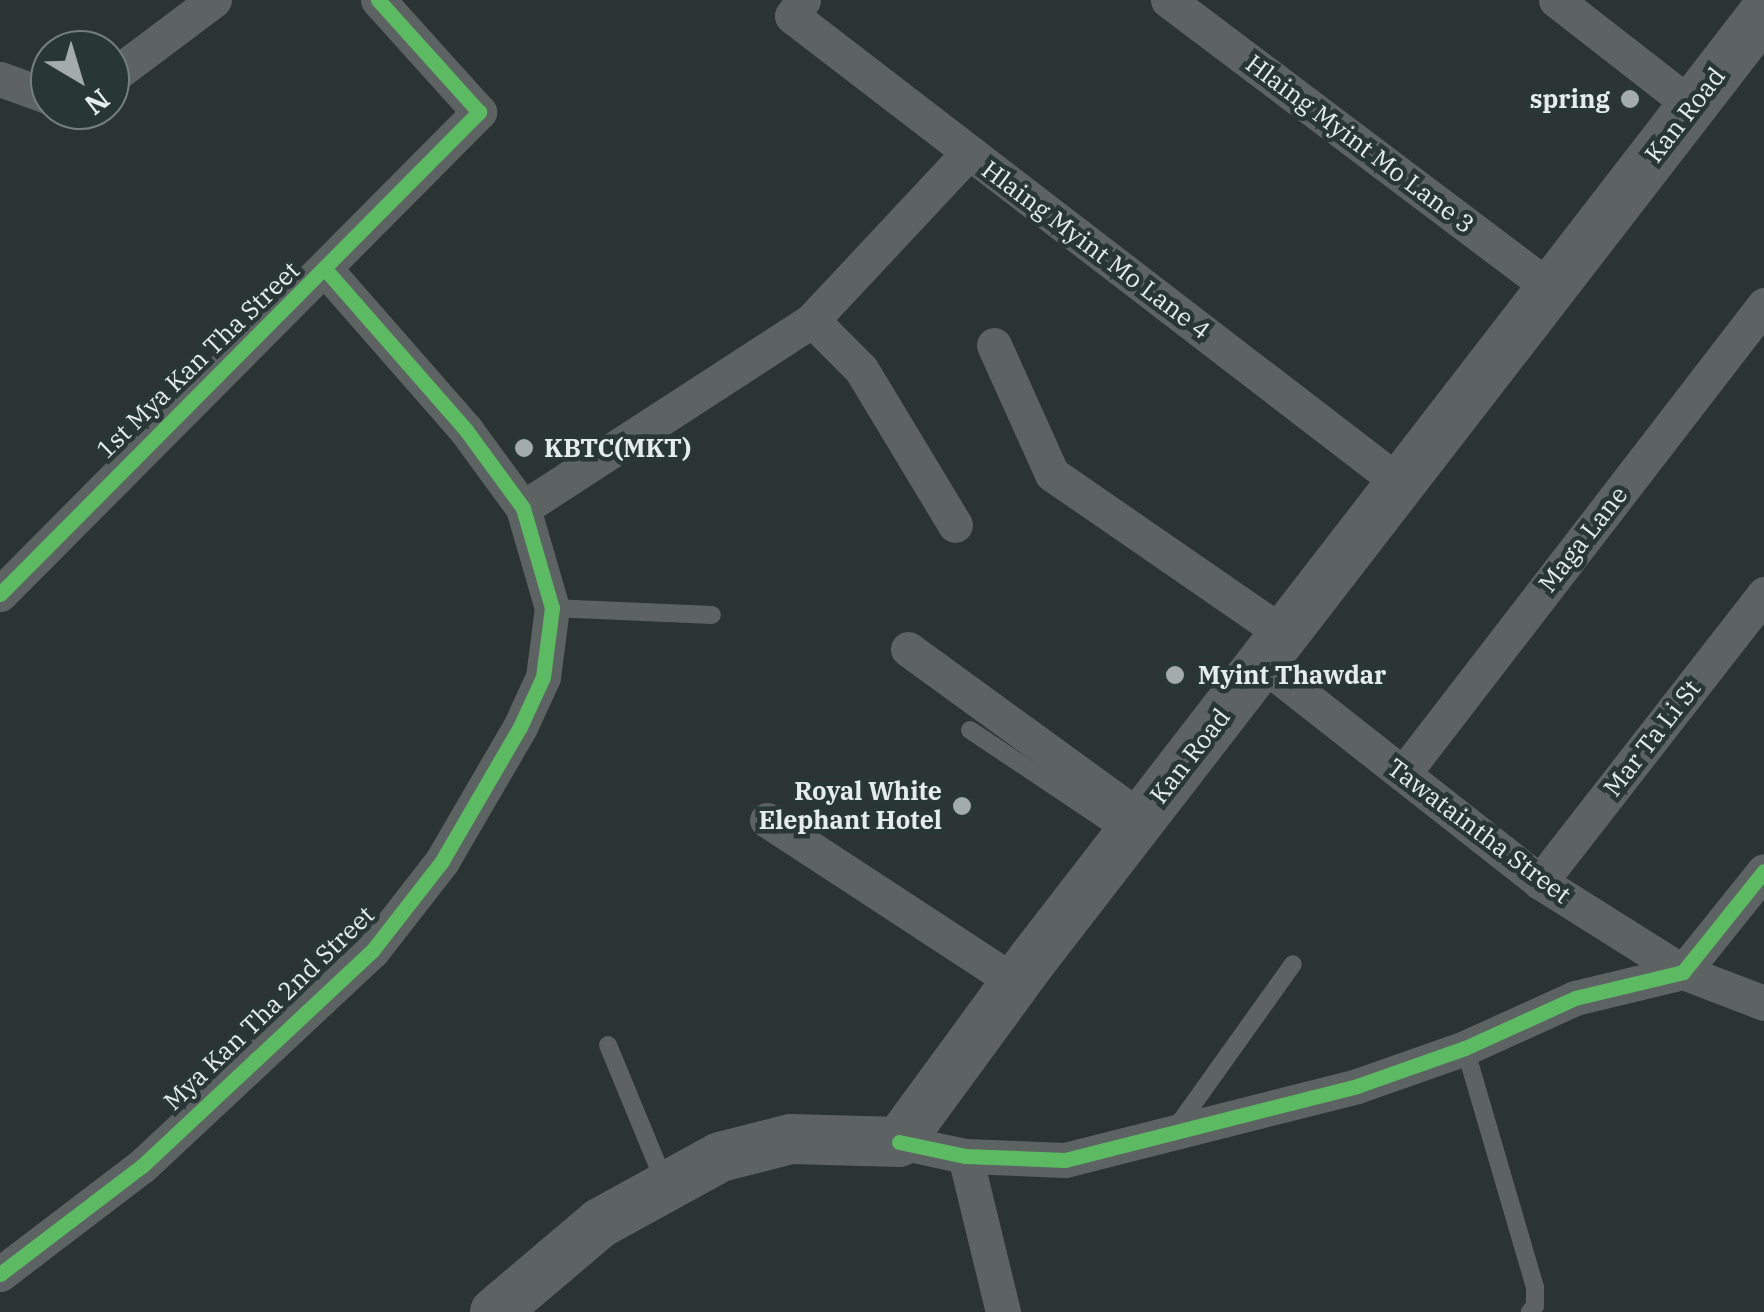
<!DOCTYPE html>
<html>
<head>
<meta charset="utf-8">
<style>
	body { margin:0 }
	#map { position:relative; width:1764px; height:1312px; overflow:hidden; background:#2c3333; font-family:"IBM Plex Serif",serif }
	div>[style] { position:absolute }
	.service>* { height:18px; margin:-9px; padding:0 9px; transform-origin:9px; border-radius:9px; background:#5d6262 }
	.minor>* { height:35px; margin:-17.5px; padding:0 17.5px; transform-origin:17.5px; border-radius:17.5px; background:#5d6262 }
	.secondary>* { height:50px; margin:-25px; padding:0 25px; transform-origin:25px; border-radius:25px; background:#5d6262 }
	.cycleway>* { height:15px; margin:-7.5px; padding:0 7.5px; transform-origin:7.5px; border-radius:7.5px; background:#5cba63 }
	.dots>* { width:28px; height:28px; translate:-50% -50%; box-sizing:border-box; border:5px solid #293636; border-radius:50% }
	span { translate:-50% -50%; white-space:nowrap; text-align:center; line-height:1.15; -webkit-text-stroke:9px #293636; paint-order:stroke }
	.poi-label { font-size:25px; color:#e4ecec; font-weight:700 }
	.right { translate:-100% -50%; text-align:right }
	.left { translate:0 -50%; text-align:left }
	.street-label { font-size:25px; color:#e4ecec }
	.north { position:absolute; left:30px; top:30px; width:100px; height:100px; box-sizing:border-box; background:#293636; border:2px solid #747f7f; border-radius:50%; rotate:142deg; font-size:28px; font-weight:700; line-height:40px; text-align:center; color:#e4ecec }
	.north::after { content:''; display:block; margin:auto; width:35px; height:45px; background:#a4abab; clip-path:polygon(50% 0,100% 100%,50% 72%,0 100%) }
</style>
</head>
<body>
<div id="map">
	<div class="service">
		<div style="left:552px;top:608px;width:160px;rotate:2.5deg"></div>
		<div style="left:970px;top:730px;width:185px;rotate:33.8deg"></div>
		<div style="left:608px;top:1045px;width:149px;rotate:67.6deg"></div>
		<div style="left:1465px;top:1048px;width:249px;rotate:73.7deg"></div>
		<div style="left:1535px;top:1287px;width:19px;rotate:90deg"></div>
		<div style="left:1535px;top:1306px;width:8px;rotate:130deg"></div>
		<div style="left:1176px;top:1128px;width:201px;rotate:-54.5deg"></div>
	</div>
	<div class="minor">
		<div style="left:803px;top:0;width:19px;rotate:125deg"></div>
		<div style="left:792px;top:16px;width:768px;rotate:37.54deg"></div>
		<div style="left:1168px;top:0;width:480px;rotate:37deg"></div>
		<div style="left:1556px;top:0;width:172px;rotate:37.9deg"></div>
		<div style="left:110px;top:78px;width:130px;rotate:-36.9deg"></div>
		<div style="left:0;top:79px;width:53px;rotate:19.8deg"></div>
		<div style="left:812px;top:320px;width:69px;rotate:45deg"></div>
		<div style="left:861px;top:369px;width:182px;rotate:58.9deg"></div>
		<div style="left:994px;top:345px;width:141px;rotate:65.8deg"></div>
		<div style="left:1052px;top:474px;width:282px;rotate:34.6deg"></div>
		<div style="left:523px;top:508px;width:345px;rotate:-33deg"></div>
		<div style="left:812px;top:320px;width:230px;rotate:-46.9deg"></div>
		<div style="left:0;top:594px;width:680px;rotate:-45.18deg"></div>
		<div style="left:479px;top:112px;width:151px;rotate:-132deg"></div>
		<div style="left:908px;top:649px;width:289px;rotate:36deg"></div>
		<div style="left:1262px;top:663px;width:354px;rotate:38.2deg"></div>
		<div style="left:1540px;top:882px;width:169px;rotate:32.2deg"></div>
		<div style="left:1683px;top:972px;width:87px;rotate:20.9deg"></div>
		<div style="left:1403px;top:774px;width:592px;rotate:-52.41deg"></div>
		<div style="left:767px;top:820px;width:298px;rotate:33.2deg"></div>
		<div style="left:1540px;top:882px;width:365px;rotate:-52.1deg"></div>
		<div style="left:899px;top:1142px;width:67px;rotate:12deg"></div>
		<div style="left:965px;top:1156px;width:100px;rotate:2.3deg"></div>
		<div style="left:1065px;top:1160px;width:301px;rotate:-14.2deg"></div>
		<div style="left:1357px;top:1086px;width:114px;rotate:-19.4deg"></div>
		<div style="left:1465px;top:1048px;width:121px;rotate:-24.4deg"></div>
		<div style="left:1575px;top:998px;width:111px;rotate:-13.5deg"></div>
		<div style="left:1683px;top:972px;width:129px;rotate:-51.3deg"></div>
		<div style="left:965px;top:1156px;width:161px;rotate:76.3deg"></div>
		<div style="left:0;top:1274px;width:178px;rotate:-37.3deg"></div>
		<div style="left:142px;top:1166px;width:315px;rotate:-43.1deg"></div>
		<div style="left:372px;top:951px;width:114px;rotate:-52.1deg"></div>
		<div style="left:442px;top:861px;width:155px;rotate:-59.8deg"></div>
		<div style="left:520px;top:727px;width:55px;rotate:-65.3deg"></div>
		<div style="left:543px;top:677px;width:70px;rotate:-82.6deg"></div>
		<div style="left:552px;top:608px;width:104px;rotate:-106.2deg"></div>
		<div style="left:523px;top:508px;width:97px;rotate:-126.2deg"></div>
		<div style="left:466px;top:430px;width:213px;rotate:-131.2deg"></div>
	</div>
	<div class="secondary">
		<div style="left:495px;top:1312px;width:138px;rotate:-40.3deg"></div>
		<div style="left:600px;top:1223px;width:137px;rotate:-28.8deg"></div>
		<div style="left:720px;top:1157px;width:73px;rotate:-14.2deg"></div>
		<div style="left:791px;top:1139px;width:108px;rotate:1.6deg"></div>
		<div style="left:899px;top:1142px;width:227px;rotate:-53.8deg"></div>
		<div style="left:1033px;top:959px;width:1196px;rotate:-52.31deg"></div>
	</div>
	<div class="cycleway">
		<div style="left:0;top:594px;width:680px;rotate:-45.18deg"></div>
		<div style="left:479px;top:112px;width:151px;rotate:-132deg"></div>
		<div style="left:899px;top:1142px;width:67px;rotate:12deg"></div>
		<div style="left:965px;top:1156px;width:100px;rotate:2.3deg"></div>
		<div style="left:1065px;top:1160px;width:301px;rotate:-14.2deg"></div>
		<div style="left:1357px;top:1086px;width:114px;rotate:-19.4deg"></div>
		<div style="left:1465px;top:1048px;width:121px;rotate:-24.4deg"></div>
		<div style="left:1575px;top:998px;width:111px;rotate:-13.5deg"></div>
		<div style="left:1683px;top:972px;width:129px;rotate:-51.3deg"></div>
		<div style="left:0;top:1274px;width:178px;rotate:-37.3deg"></div>
		<div style="left:142px;top:1166px;width:315px;rotate:-43.1deg"></div>
		<div style="left:372px;top:951px;width:114px;rotate:-52.1deg"></div>
		<div style="left:442px;top:861px;width:155px;rotate:-59.8deg"></div>
		<div style="left:520px;top:727px;width:55px;rotate:-65.3deg"></div>
		<div style="left:543px;top:677px;width:70px;rotate:-82.6deg"></div>
		<div style="left:552px;top:608px;width:104px;rotate:-106.2deg"></div>
		<div style="left:523px;top:508px;width:97px;rotate:-126.2deg"></div>
		<div style="left:466px;top:430px;width:213px;rotate:-131.2deg"></div>
	</div>
	<div class="dots">
		<div style="left:1630px;top:99px;background:#a4abab"></div>
		<div style="left:524px;top:448px;background:#a4abab"></div>
		<div style="left:1175px;top:675px;background:#a4abab"></div>
		<div style="left:962px;top:806px;background:#a4abab"></div>
	</div>
	<div class="poi-label">
		<span class="right" style="left:1610px;top:99px">spring</span>
		<span class="left" style="left:544px;top:448px">KBTC(MKT)</span>
		<span class="left" style="left:1198px;top:675px">Myint Thawdar</span>
		<span class="right" style="left:942px;top:806px">Royal White<br>Elephant Hotel</span>
	</div>
	<div class="street-label">
		<span style="left:1685px;top:115px;rotate:-52deg">Kan Road</span>
		<span style="left:1360px;top:144px;rotate:37deg">Hlaing Myint Mo Lane 3</span>
		<span style="left:1096px;top:250px;rotate:37deg">Hlaing Myint Mo Lane 4</span>
		<span style="left:198px;top:360px;rotate:-44deg">1st Mya Kan Tha Street</span>
		<span style="left:1583px;top:539px;rotate:-52deg">Maga Lane</span>
		<span style="left:1652px;top:738px;rotate:-52deg">Mar Ta Li St</span>
		<span style="left:1190px;top:756px;rotate:-52deg">Kan Road</span>
		<span style="left:1479px;top:831px;rotate:37deg">Tawataintha Street</span>
		<span style="left:269px;top:1008px;rotate:-44deg">Mya Kan Tha 2nd Street</span>
	</div>
	<div class="north">N</div>
</div>
</body>
</html>
